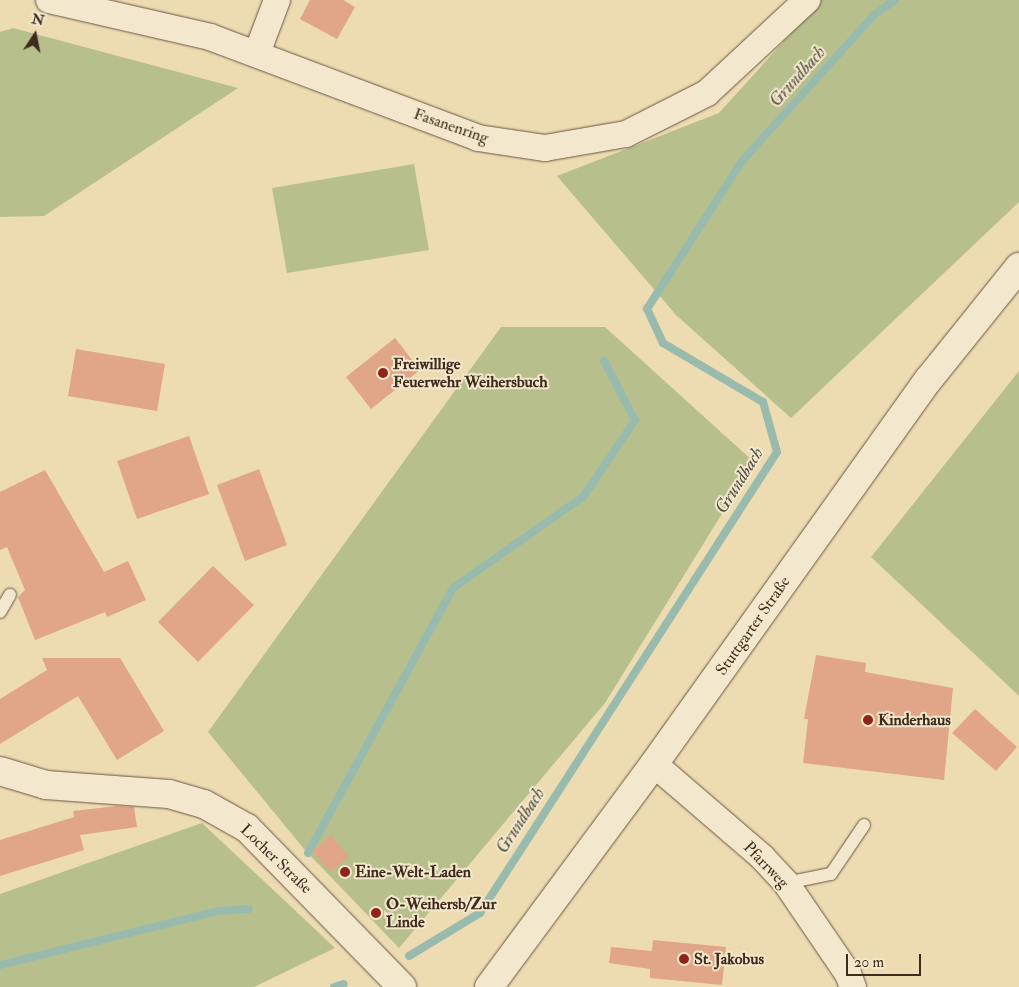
<!DOCTYPE html>
<html>
<head>
<meta charset="utf-8">
<style>
	body { margin:0 }
	#map { position:relative; width:1019px; height:987px; overflow:hidden; background:#eddbb2; font-family:"IM FELL Double Pica",serif }
	div>[style] { position:absolute }
	.green>* { inset:0; background:#b7c08d }
	.stream>* { height:8px; margin:-4px; padding:0 4px; transform-origin:4px; border-radius:4px; background:#99bbae }
	.building>* { inset:0; background:#e1a587 }
	.roads { filter:drop-shadow(0 0 1px #6a5741) drop-shadow(0 0 1px #6a5741) }
	.lane>* { height:12px; margin:-6px; padding:0 6px; transform-origin:6px; border-radius:6px; background:#f3e8cd }
	.street>* { height:26px; margin:-13px; padding:0 13px; transform-origin:13px; border-radius:13px; background:#f3e8cd }
	.secondary>* { height:28px; margin:-14px; padding:0 14px; transform-origin:14px; border-radius:14px; background:#f3e8cd }
	.dots>* { width:14px; height:14px; translate:-50% -50%; box-sizing:border-box; border:2px solid #f3e8cd; border-radius:50% }
	span { translate:-50% -50%; white-space:nowrap; text-align:center; line-height:1.15; -webkit-text-stroke:4px #f3e8cd; paint-order:stroke }
	.street-label { font-size:16px; color:#3e2b1b }
	.poi-label { font-size:16px; color:#3e2b1b; font-weight:700 }
	.left { translate:0 -50%; text-align:left }
	.water-label { font-size:18px; color:#554f40; font-style:italic }
	.north { position:absolute; left:10px; top:10px; width:50px; height:50px; -webkit-text-stroke:4px #f3e8cd; paint-order:stroke; rotate:11deg; font-size:14px; font-weight:700; line-height:20px; text-align:center; color:#3e2b1b }
	.north::after { content:''; display:block; margin:auto; width:18px; height:22px; background:#3e2b1b; clip-path:polygon(50% 0,100% 100%,50% 72%,0 100%) }
	.scale { position:absolute; left:846px; top:954px; width:75px; height:22px; box-sizing:border-box; border:2px solid #3e2b1b; border-top:0; padding-left:6px; font-size:15px; line-height:18px; white-space:nowrap; color:#3e2b1b; -webkit-text-stroke:4px #f3e8cd; paint-order:stroke }
</style>
</head>
<body>
<div id="map">
	<div class="green">
		<div style="clip-path:polygon(821px 0,1019px 0,1019px 202px,791px 418px,676px 315px,557px 176px,719px 113px)"></div>
		<div style="clip-path:polygon(13px 28px,238px 88px,44px 216px,0 217px,0 32px)"></div>
		<div style="clip-path:polygon(414px 164px,429px 250px,287px 273px,272px 188px)"></div>
		<div style="clip-path:polygon(501px 327px,605px 327px,754px 462px,605px 703px,399px 948px,304px 849px,208px 732px)"></div>
		<div style="clip-path:polygon(1019px 371px,1019px 696px,871px 557px)"></div>
		<div style="clip-path:polygon(202px 823px,335px 948px,254px 987px,0 987px,0 894px)"></div>
	</div>
	<div class="stream">
		<div style="left:308px;top:853px;width:302px;rotate:-61.3deg"></div>
		<div style="left:453px;top:588px;width:160px;rotate:-35.1deg"></div>
		<div style="left:584px;top:496px;width:92px;rotate:-56.1deg"></div>
		<div style="left:635px;top:420px;width:67px;rotate:-117.7deg"></div>
		<div style="left:409px;top:956px;width:83px;rotate:-31.2deg"></div>
		<div style="left:480px;top:913px;width:548px;rotate:-57.21deg"></div>
		<div style="left:777px;top:452px;width:52px;rotate:-105.6deg"></div>
		<div style="left:763px;top:402px;width:116px;rotate:-149.5deg"></div>
		<div style="left:663px;top:343px;width:38px;rotate:-115deg"></div>
		<div style="left:647px;top:309px;width:176px;rotate:-57.3deg"></div>
		<div style="left:742px;top:161px;width:197px;rotate:-47.9deg"></div>
		<div style="left:874px;top:15px;width:26px;rotate:-36deg"></div>
		<div style="left:0;top:965px;width:226px;rotate:-13.9deg"></div>
		<div style="left:219px;top:911px;width:30px;rotate:-4deg"></div>
		<div style="left:334px;top:987px;width:10px;rotate:-17deg"></div>
	</div>
	<div class="building">
		<div style="clip-path:polygon(310px 0,343px 0,355px 7px,337px 39px,300px 19px)"></div>
		<div style="clip-path:polygon(395px 338px,420px 370px,371px 409px,346px 377px)"></div>
		<div style="clip-path:polygon(76px 349px,165px 364px,157px 411px,68px 396px)"></div>
		<div style="clip-path:polygon(189px 436px,209px 494px,137px 519px,117px 461px)"></div>
		<div style="clip-path:polygon(259px 469px,287px 545px,245px 561px,217px 485px)"></div>
		<div style="clip-path:polygon(45px 470px,104px 572px,128px 561px,146px 600px,107px 617px,105px 612px,35px 640px,18px 597px,25px 590px,7px 547px,0 550px,0 492px)"></div>
		<div style="clip-path:polygon(213px 566px,254px 605px,198px 662px,158px 622px)"></div>
		<div style="clip-path:polygon(816px 655px,866px 663px,865px 672px,953px 688px,944px 780px,803px 763px,808px 719px,804px 719px)"></div>
		<div style="clip-path:polygon(42px 658px,120px 658px,164px 731px,117px 760px,78px 696px,0 744px,0 699px,47px 670px)"></div>
		<div style="clip-path:polygon(975px 709px,1017px 747px,996px 771px,952px 733px)"></div>
		<div style="clip-path:polygon(117px 806px,134px 807px,137px 827px,80px 835px,84px 850px,0 876px,0 840px,74px 817px,73px 811px)"></div>
		<div style="clip-path:polygon(331px 835px,349px 857px,330px 872px,312px 851px)"></div>
		<div style="clip-path:polygon(653px 940px,726px 947px,722px 985px,650px 978px,650px 969px,609px 963px,611px 947px,652px 951px)"></div>
	</div>
	<div class="roads">
		<div class="lane">
			<div style="left:0;top:612px;width:20px;rotate:-60deg"></div>
			<div style="left:786px;top:883px;width:46px;rotate:-11.3deg"></div>
			<div style="left:831px;top:874px;width:59px;rotate:-56deg"></div>
		</div>
		<div class="street">
			<div style="left:49px;top:0;width:165px;rotate:12.9deg"></div>
			<div style="left:210px;top:37px;width:286px;rotate:20.6deg"></div>
			<div style="left:478px;top:138px;width:68px;rotate:8.5deg"></div>
			<div style="left:545px;top:148px;width:82px;rotate:-9.8deg"></div>
			<div style="left:626px;top:134px;width:91px;rotate:-26.8deg"></div>
			<div style="left:707px;top:93px;width:137px;rotate:-42.9deg"></div>
			<div style="left:257px;top:53px;width:57px;rotate:-69.3deg"></div>
			<div style="left:654px;top:764px;width:143px;rotate:40.7deg"></div>
			<div style="left:762px;top:857px;width:35px;rotate:47deg"></div>
			<div style="left:786px;top:883px;width:110px;rotate:55.7deg"></div>
			<div style="left:848px;top:974px;width:14px;rotate:69deg"></div>
		</div>
		<div class="secondary">
			<div style="left:0;top:771px;width:48px;rotate:16.9deg"></div>
			<div style="left:46px;top:785px;width:123px;rotate:4.2deg"></div>
			<div style="left:169px;top:794px;width:36px;rotate:16deg"></div>
			<div style="left:204px;top:804px;width:49px;rotate:29.2deg"></div>
			<div style="left:247px;top:828px;width:222px;rotate:45.7deg"></div>
			<div style="left:489px;top:987px;width:277px;rotate:-53.5deg"></div>
			<div style="left:654px;top:764px;width:473px;rotate:-54.5deg"></div>
			<div style="left:929px;top:379px;width:144px;rotate:-51.2deg"></div>
		</div>
	</div>
	<div class="dots">
		<div style="left:383px;top:373px;background:#8f2418"></div>
		<div style="left:868px;top:720px;background:#8f2418"></div>
		<div style="left:345px;top:872px;background:#8f2418"></div>
		<div style="left:376px;top:913px;background:#8f2418"></div>
		<div style="left:684px;top:959px;background:#8f2418"></div>
	</div>
	<div class="street-label">
		<span style="left:451px;top:126px;rotate:19deg">Fasanenring</span>
		<span style="left:753px;top:626px;rotate:-55deg">Stuttgarter Straße</span>
		<span style="left:276px;top:859px;rotate:44deg">Locher Straße</span>
		<span style="left:766px;top:865px;rotate:46deg">Pfarrweg</span>
	</div>
	<div class="poi-label">
		<span class="left" style="left:393px;top:373px">Freiwillige<br>Feuerwehr Weihersbuch</span>
		<span class="left" style="left:878px;top:720px">Kinderhaus</span>
		<span class="left" style="left:355px;top:872px">Eine-Welt-Laden</span>
		<span class="left" style="left:386px;top:913px">O-Weihersb/Zur<br>Linde</span>
		<span class="left" style="left:694px;top:959px">St. Jakobus</span>
	</div>
	<div class="water-label">
		<span style="left:798px;top:77px;rotate:-48deg">Grundbach</span>
		<span style="left:740px;top:481px;rotate:-58deg">Grundbach</span>
		<span style="left:521px;top:821px;rotate:-57deg">Grundbach</span>
	</div>
	<div class="north">N</div>
	<div class="scale">20 m</div>
</div>
</body>
</html>
